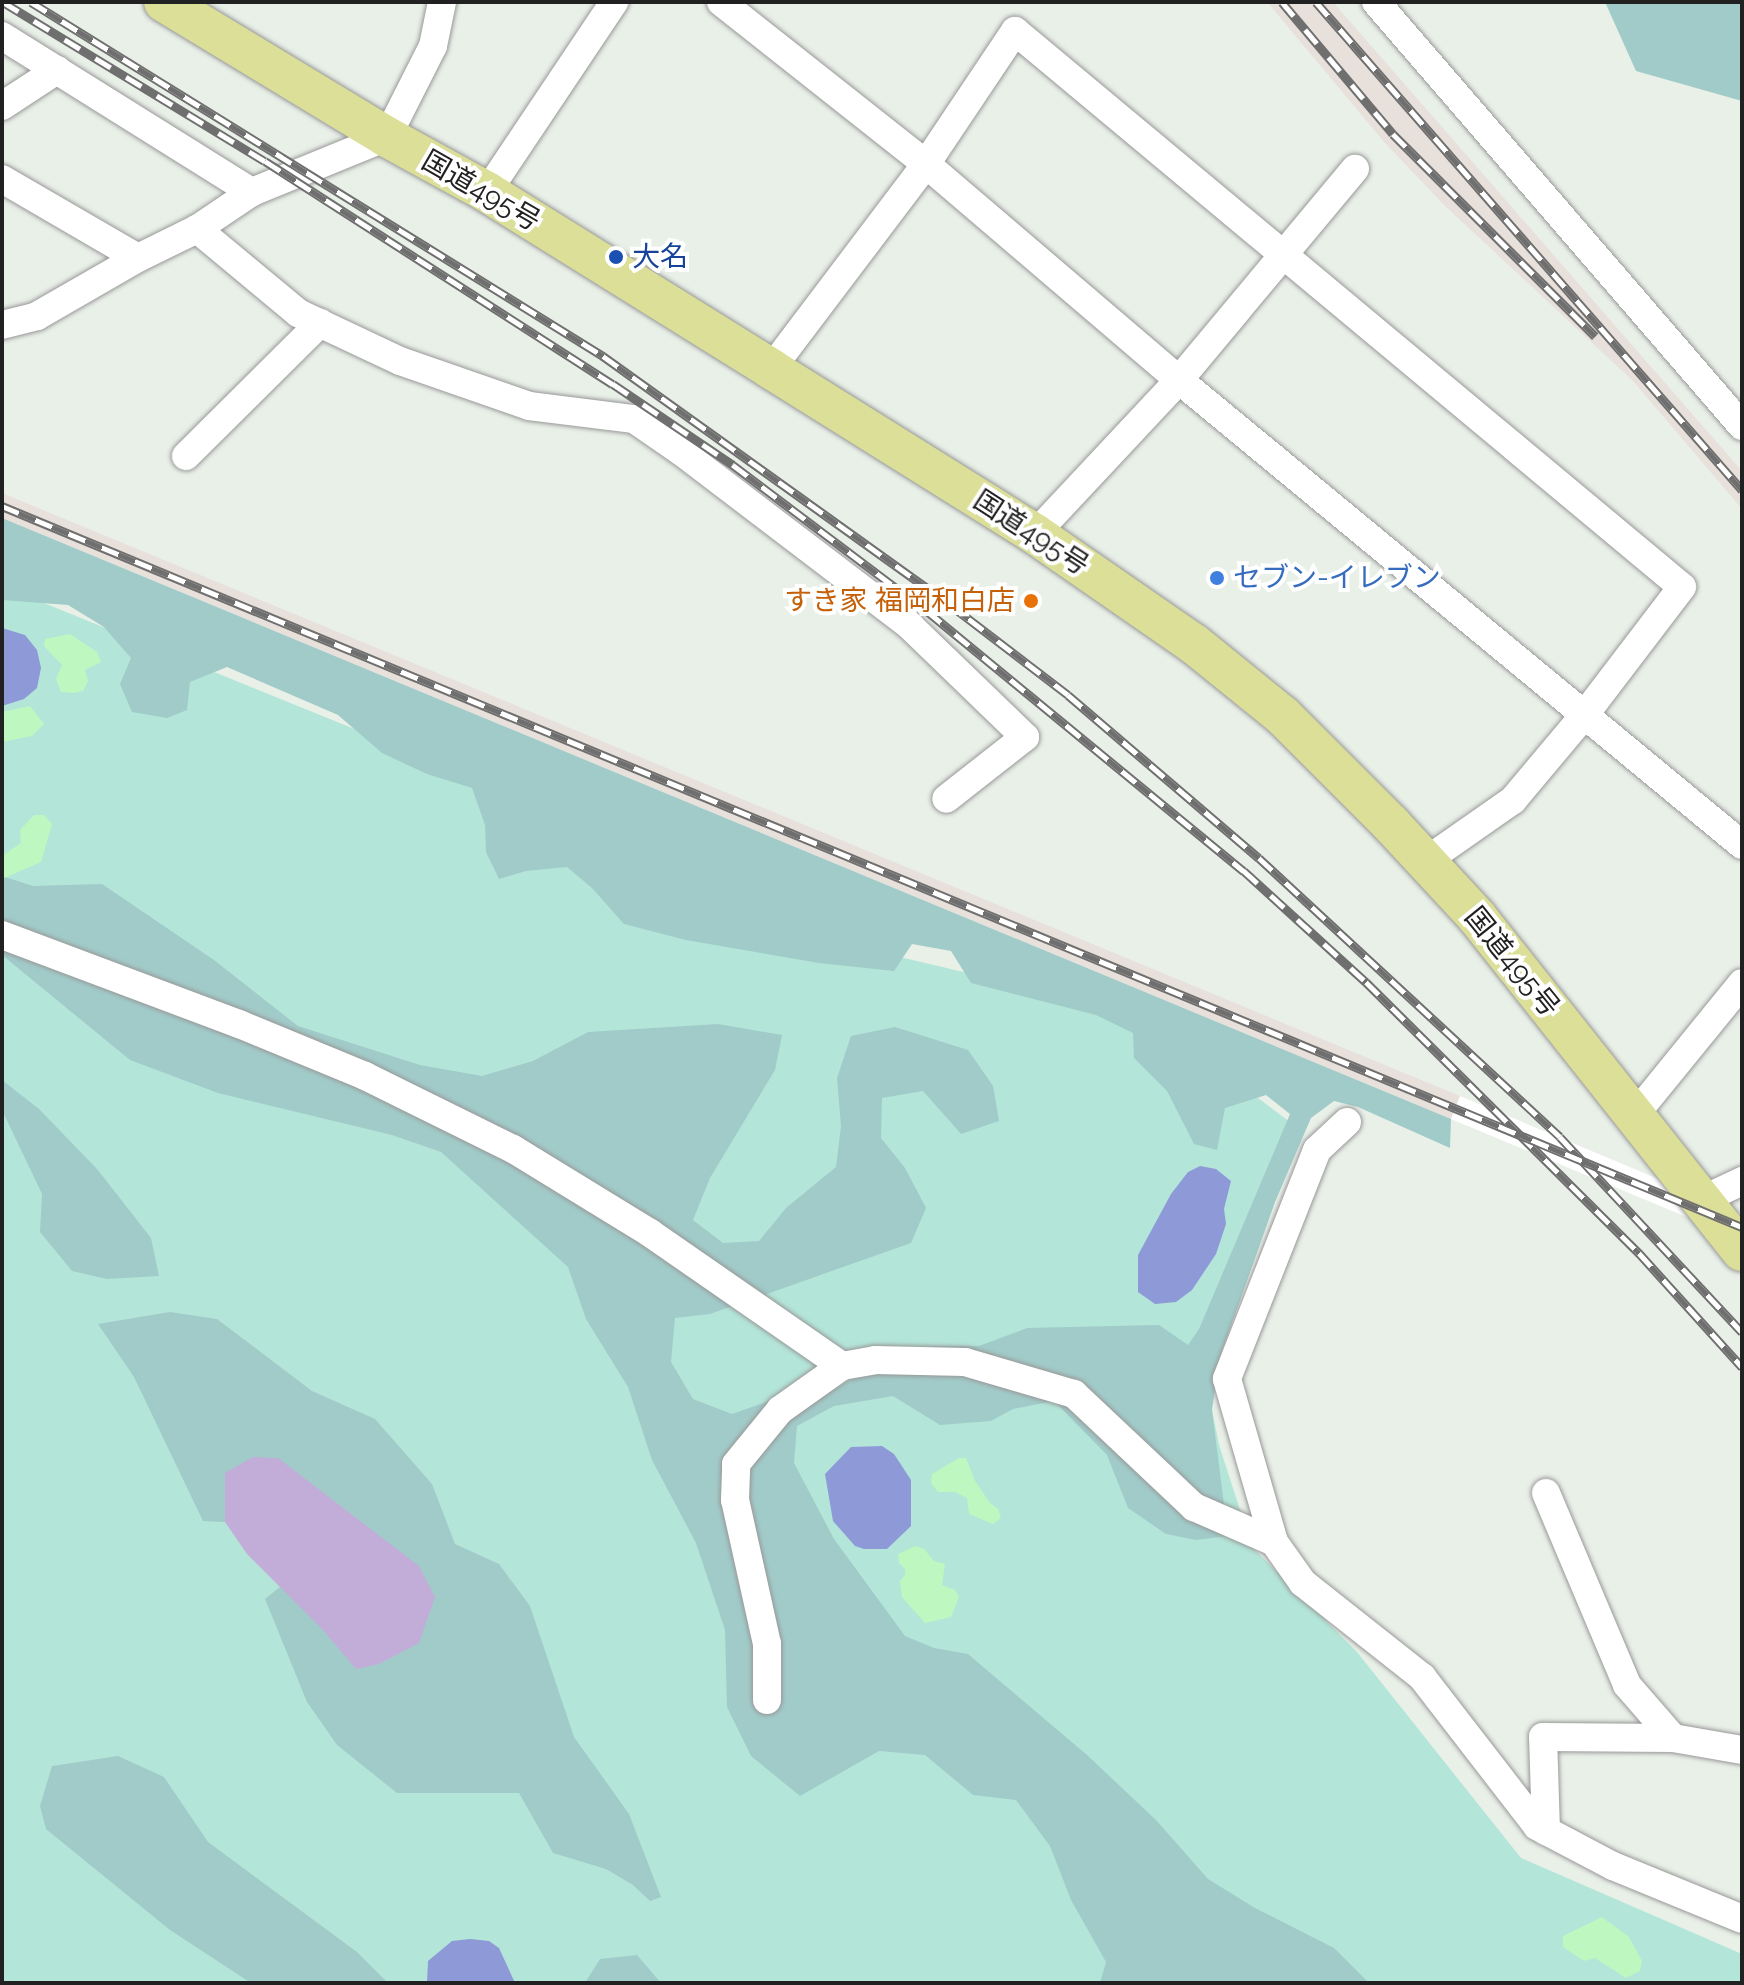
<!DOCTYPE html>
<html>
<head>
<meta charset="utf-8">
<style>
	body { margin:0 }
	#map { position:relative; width:1744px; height:1985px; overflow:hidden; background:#e9f0e8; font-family:Raleway,"Noto Sans JP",sans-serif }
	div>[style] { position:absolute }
	.industrial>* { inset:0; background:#e8e1db }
	.grass>* { inset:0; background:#b4e5d9 }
	.forest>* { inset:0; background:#a1cbc9 }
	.sand>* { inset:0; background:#bef8c0 }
	.pitch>* { inset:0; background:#8e99d7 }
	.water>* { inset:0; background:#c2add9 }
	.pier>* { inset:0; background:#fff }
	.roads { filter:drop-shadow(0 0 2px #989898) drop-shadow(0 0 2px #989898) }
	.minor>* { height:28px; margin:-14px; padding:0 14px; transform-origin:14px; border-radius:14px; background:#fff }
	.highway>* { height:40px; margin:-20px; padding:0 20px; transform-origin:20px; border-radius:20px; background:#dbdf98 }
	.rail>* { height:9px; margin-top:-4.5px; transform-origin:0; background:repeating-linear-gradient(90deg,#fff 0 18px,#6f6f6f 0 36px); box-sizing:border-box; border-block:2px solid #6f6f6f }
	.dots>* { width:22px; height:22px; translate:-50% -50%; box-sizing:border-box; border:4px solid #fff; border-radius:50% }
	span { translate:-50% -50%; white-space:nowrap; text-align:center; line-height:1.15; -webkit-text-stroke:8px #fff; paint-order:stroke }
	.street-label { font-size:28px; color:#212121 }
	.transit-label { font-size:28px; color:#164399 }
	.left { translate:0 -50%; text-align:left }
	.shop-label { font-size:28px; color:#366cbe }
	.food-label { font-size:28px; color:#c56008 }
	.right { translate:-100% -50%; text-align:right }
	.frame { position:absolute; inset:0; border:4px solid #212121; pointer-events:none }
</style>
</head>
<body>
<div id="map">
	<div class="industrial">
		<div style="clip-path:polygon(1267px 2px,1333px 2px,1742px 471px,1742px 509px,1633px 381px,1444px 205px,1384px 142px)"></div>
		<div style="clip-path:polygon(2px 493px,1460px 1096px,1451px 1119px,2px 518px)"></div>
	</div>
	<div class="grass">
		<div style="clip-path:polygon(2px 586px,505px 790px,660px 901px,1148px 1015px,1299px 1129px,1201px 1355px,1219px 1445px,1252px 1547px,1357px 1652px,1521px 1858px,1742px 1954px,1742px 1983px,2px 1983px)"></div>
	</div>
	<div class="forest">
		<div style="clip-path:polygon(1605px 2px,1742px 2px,1742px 101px,1636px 71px)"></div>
		<div style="clip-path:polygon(2px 518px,1451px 1119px,1450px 1148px,1358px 1107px,1334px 1101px,1311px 1118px,1275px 1202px,1220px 1357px,1212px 1410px,1228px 1536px,1196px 1540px,1166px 1534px,1128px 1508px,1107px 1455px,1054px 1401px,1013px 1409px,991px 1421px,940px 1425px,893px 1396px,834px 1406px,797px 1426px,794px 1463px,834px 1539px,905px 1636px,934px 1648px,968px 1654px,1087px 1755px,1156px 1820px,1208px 1879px,1255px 1908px,1334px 1948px,1369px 1983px,1100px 1983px,1106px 1962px,1071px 1900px,1050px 1846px,1016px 1800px,973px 1795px,925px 1755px,879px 1751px,800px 1796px,751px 1756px,727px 1707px,725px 1630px,696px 1543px,652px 1460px,628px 1387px,586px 1319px,568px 1267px,441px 1152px,392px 1135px,218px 1093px,130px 1060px,2px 955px,2px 876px,33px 886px,102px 884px,214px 960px,298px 1026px,420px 1065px,482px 1076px,533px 1061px,588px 1032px,718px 1024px,782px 1035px,775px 1070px,710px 1178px,693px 1220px,723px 1243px,759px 1241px,786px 1208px,836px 1167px,841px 1126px,837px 1078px,851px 1036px,895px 1027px,968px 1050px,993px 1086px,999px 1121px,961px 1134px,923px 1091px,882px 1098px,881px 1138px,905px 1168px,926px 1208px,911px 1243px,710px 1314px,675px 1318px,671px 1362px,693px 1399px,732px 1414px,775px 1399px,831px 1391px,863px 1373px,936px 1346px,979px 1346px,1027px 1328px,1159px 1325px,1188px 1345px,1199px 1329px,1290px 1114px,1266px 1095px,1225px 1108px,1217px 1150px,1194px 1144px,1167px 1091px,1134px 1058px,1133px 1033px,1096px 1015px,971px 983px,951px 951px,912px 944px,894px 971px,819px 963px,686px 940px,624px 924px,592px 888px,567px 867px,526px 871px,499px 879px,486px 852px,485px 825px,472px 788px,427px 774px,382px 753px,338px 715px,227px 667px,190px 682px,187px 710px,167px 718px,132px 712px,120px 684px,131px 658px,104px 627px,68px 605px,2px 600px)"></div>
		<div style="clip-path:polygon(2px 1080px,39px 1109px,97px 1169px,151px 1238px,159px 1276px,107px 1279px,72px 1271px,40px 1232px,42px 1194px,2px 1110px)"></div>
		<div style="clip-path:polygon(170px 1312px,217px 1319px,312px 1391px,375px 1419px,432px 1484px,455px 1544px,499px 1564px,530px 1606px,574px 1737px,629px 1814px,661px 1897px,650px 1901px,633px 1885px,606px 1869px,553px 1853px,519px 1793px,397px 1793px,337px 1745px,307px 1702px,265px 1599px,290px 1579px,225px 1473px,225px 1522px,203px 1521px,134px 1377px,98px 1324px)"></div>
		<div style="clip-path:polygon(118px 1756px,164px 1777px,208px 1842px,357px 1952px,388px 1983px,251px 1983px,170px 1930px,46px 1829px,40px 1806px,52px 1766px)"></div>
		<div style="clip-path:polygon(637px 1955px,661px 1983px,585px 1983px,600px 1959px)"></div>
	</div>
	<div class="sand">
		<div style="clip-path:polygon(70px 634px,97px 652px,101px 662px,85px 670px,88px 681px,83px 691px,73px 693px,61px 692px,56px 679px,62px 665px,44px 646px,45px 639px)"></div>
		<div style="clip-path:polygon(30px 706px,44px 724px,32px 736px,2px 742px,2px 712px)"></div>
		<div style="clip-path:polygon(34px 815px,44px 815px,52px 824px,41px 862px,2px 879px,2px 856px,21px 843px,20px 830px)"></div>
		<div style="clip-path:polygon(959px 1458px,966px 1458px,975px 1481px,990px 1503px,998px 1509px,1001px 1518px,993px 1524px,969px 1514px,967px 1498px,955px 1492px,938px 1492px,931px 1483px,932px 1474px)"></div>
		<div style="clip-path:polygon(915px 1546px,924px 1549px,934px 1561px,945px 1564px,942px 1585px,955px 1590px,959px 1597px,951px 1617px,925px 1623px,902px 1597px,900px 1581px,905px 1575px,905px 1569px,899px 1563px,898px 1554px)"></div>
		<div style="clip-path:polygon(1602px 1917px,1629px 1937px,1642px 1961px,1640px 1971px,1626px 1978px,1595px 1958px,1584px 1961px,1563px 1947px,1563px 1936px)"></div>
	</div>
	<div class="pitch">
		<div style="clip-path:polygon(2px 628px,25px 635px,37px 650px,41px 668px,37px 688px,24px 699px,2px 706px)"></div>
		<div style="clip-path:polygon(1200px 1166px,1216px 1169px,1231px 1181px,1224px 1209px,1226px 1224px,1216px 1254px,1192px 1290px,1176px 1302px,1155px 1304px,1138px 1292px,1138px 1255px,1171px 1194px,1188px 1172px)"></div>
		<div style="clip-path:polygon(882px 1446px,894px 1454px,911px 1480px,911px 1526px,887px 1549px,864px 1549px,855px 1546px,833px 1521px,825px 1474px,851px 1447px)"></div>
		<div style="clip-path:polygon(470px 1939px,489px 1941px,499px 1948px,515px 1983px,427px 1983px,428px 1961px,452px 1941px)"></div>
	</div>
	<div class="water">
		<div style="clip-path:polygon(253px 1457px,278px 1458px,419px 1566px,435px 1597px,419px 1643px,379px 1664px,356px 1669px,323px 1630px,247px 1554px,225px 1522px,225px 1473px)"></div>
	</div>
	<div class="pier">
		<div style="clip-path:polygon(1460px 1096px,1742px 1214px,1742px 1240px,1451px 1119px)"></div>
	</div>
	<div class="roads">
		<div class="minor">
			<div style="left:721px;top:2px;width:261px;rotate:38.3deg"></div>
			<div style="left:926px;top:164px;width:333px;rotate:40.5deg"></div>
			<div style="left:1179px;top:380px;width:730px;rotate:39.55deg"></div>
			<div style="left:1376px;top:2px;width:560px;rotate:49.2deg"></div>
			<div style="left:2px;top:36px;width:295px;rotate:32deg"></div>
			<div style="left:2px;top:106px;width:66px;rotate:-33.2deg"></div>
			<div style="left:2px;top:179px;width:157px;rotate:30.2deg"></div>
			<div style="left:487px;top:192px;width:229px;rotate:-56.2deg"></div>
			<div style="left:197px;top:229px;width:131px;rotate:39.7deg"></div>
			<div style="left:298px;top:313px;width:113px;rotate:25.2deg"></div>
			<div style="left:400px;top:361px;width:137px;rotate:19.2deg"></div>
			<div style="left:529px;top:406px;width:106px;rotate:7.1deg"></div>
			<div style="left:634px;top:419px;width:58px;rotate:34.5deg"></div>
			<div style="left:682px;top:452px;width:287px;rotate:37.3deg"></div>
			<div style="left:910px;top:626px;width:160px;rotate:44deg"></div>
			<div style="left:1025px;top:737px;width:100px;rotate:141.9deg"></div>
			<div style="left:2px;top:325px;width:36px;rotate:-14deg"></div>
			<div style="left:37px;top:316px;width:116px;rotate:-29.9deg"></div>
			<div style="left:138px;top:258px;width:66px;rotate:-26.2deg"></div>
			<div style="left:197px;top:229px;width:66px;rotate:-33.9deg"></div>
			<div style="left:252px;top:192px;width:146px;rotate:-22.2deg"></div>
			<div style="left:387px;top:137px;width:102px;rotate:-63.2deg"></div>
			<div style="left:433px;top:46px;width:45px;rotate:-78.4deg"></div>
			<div style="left:771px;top:369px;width:257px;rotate:-52.9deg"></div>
			<div style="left:926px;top:164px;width:160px;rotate:-56.2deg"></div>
			<div style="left:1015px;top:31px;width:868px;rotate:39.81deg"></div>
			<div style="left:1682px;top:587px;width:158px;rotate:127.3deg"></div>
			<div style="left:1586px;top:713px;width:114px;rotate:130deg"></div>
			<div style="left:1513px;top:800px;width:106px;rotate:145deg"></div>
			<div style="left:186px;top:456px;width:189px;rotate:-44.8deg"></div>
			<div style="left:1035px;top:534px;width:211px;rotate:-46.9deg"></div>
			<div style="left:1179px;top:380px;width:275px;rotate:-50.2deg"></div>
			<div style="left:2px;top:935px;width:253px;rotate:20.6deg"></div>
			<div style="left:239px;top:1024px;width:136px;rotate:22.4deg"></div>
			<div style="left:365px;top:1076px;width:165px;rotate:26.3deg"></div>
			<div style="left:513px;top:1149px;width:161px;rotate:31.5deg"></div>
			<div style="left:650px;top:1233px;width:234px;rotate:34.7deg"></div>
			<div style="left:1634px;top:1116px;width:171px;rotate:-50.9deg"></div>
			<div style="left:1347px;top:1122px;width:41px;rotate:137deg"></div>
			<div style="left:1317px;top:1150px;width:246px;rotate:111.5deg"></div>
			<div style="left:1227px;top:1379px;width:170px;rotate:73.9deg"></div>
			<div style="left:1274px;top:1542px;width:50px;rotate:54.7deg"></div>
			<div style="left:1303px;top:1583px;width:152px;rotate:38.3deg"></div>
			<div style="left:1422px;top:1677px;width:188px;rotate:52.3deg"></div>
			<div style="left:1537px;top:1826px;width:86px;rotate:27.8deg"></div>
			<div style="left:1613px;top:1866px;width:139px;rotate:22.3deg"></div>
			<div style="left:1700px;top:1201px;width:47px;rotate:-25.5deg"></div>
			<div style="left:1546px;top:1493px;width:208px;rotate:67.1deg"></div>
			<div style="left:1627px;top:1685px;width:70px;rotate:49deg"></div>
			<div style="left:767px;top:1700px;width:56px;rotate:-90deg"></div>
			<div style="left:767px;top:1644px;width:148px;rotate:-102.5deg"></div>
			<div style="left:735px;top:1500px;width:36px;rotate:-88deg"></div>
			<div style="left:736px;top:1464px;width:70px;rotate:-50.8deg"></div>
			<div style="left:780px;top:1410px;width:76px;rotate:-35.4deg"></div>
			<div style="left:842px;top:1366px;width:34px;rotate:-10deg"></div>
			<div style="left:875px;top:1360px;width:90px;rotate:1.3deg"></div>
			<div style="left:965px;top:1362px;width:114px;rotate:16.4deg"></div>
			<div style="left:1074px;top:1394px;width:165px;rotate:43.3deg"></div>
			<div style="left:1194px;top:1507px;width:87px;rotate:23.6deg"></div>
			<div style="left:1546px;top:1831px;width:94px;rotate:-91.8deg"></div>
			<div style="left:1543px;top:1737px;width:130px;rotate:0.4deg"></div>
			<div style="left:1673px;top:1738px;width:70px;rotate:9.9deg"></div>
		</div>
		<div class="highway">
			<div style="left:164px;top:2px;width:261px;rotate:31.2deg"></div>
			<div style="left:387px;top:137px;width:114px;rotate:28.8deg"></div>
			<div style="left:487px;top:192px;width:335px;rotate:31.9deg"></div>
			<div style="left:771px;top:369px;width:311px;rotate:32deg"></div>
			<div style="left:1035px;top:534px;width:193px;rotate:34.7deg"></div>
			<div style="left:1194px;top:644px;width:114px;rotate:39deg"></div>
			<div style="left:1283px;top:716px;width:153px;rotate:45deg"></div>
			<div style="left:1391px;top:824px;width:127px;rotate:47.2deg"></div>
			<div style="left:1477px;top:917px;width:426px;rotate:51.6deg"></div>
		</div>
	</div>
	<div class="rail">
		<div style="left:3px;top:2px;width:306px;rotate:31.3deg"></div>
		<div style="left:265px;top:161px;width:413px;rotate:32.7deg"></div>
		<div style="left:613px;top:384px;width:145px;rotate:34deg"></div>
		<div style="left:733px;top:465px;width:243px;rotate:37deg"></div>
		<div style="left:927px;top:611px;width:410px;rotate:39.4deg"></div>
		<div style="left:1244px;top:871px;width:165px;rotate:42.3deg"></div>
		<div style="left:1366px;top:982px;width:385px;rotate:44.8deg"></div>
		<div style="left:1639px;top:1253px;width:154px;rotate:47.9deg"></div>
		<div style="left:31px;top:2px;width:673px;rotate:31.75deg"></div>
		<div style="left:603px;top:356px;width:414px;rotate:35.6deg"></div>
		<div style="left:940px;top:597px;width:161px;rotate:37.4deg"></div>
		<div style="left:1068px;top:695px;width:251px;rotate:40.5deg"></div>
		<div style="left:1259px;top:858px;width:410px;rotate:42.8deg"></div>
		<div style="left:1560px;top:1137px;width:267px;rotate:47deg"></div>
		<div style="left:1282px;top:2px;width:172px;rotate:49.9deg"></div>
		<div style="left:1393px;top:134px;width:286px;rotate:45deg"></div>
		<div style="left:1316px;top:2px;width:648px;rotate:48.88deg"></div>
		<div style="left:2px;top:506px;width:1883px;rotate:22.51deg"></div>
	</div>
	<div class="dots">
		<div style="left:616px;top:257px;background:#1a4fb4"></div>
		<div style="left:1217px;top:578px;background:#3f7fe0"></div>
		<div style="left:1031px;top:601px;background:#e8710a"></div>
	</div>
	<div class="street-label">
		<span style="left:481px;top:191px;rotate:30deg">国道495号</span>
		<span style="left:1031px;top:533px;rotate:33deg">国道495号</span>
		<span style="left:1512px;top:962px;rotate:51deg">国道495号</span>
	</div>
	<div class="transit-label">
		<span class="left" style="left:632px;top:257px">大名</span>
	</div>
	<div class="shop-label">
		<span class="left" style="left:1233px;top:578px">セブン-イレブン</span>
	</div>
	<div class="food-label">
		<span class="right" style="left:1015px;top:601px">すき家 福岡和白店</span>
	</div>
	<div class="frame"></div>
</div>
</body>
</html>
